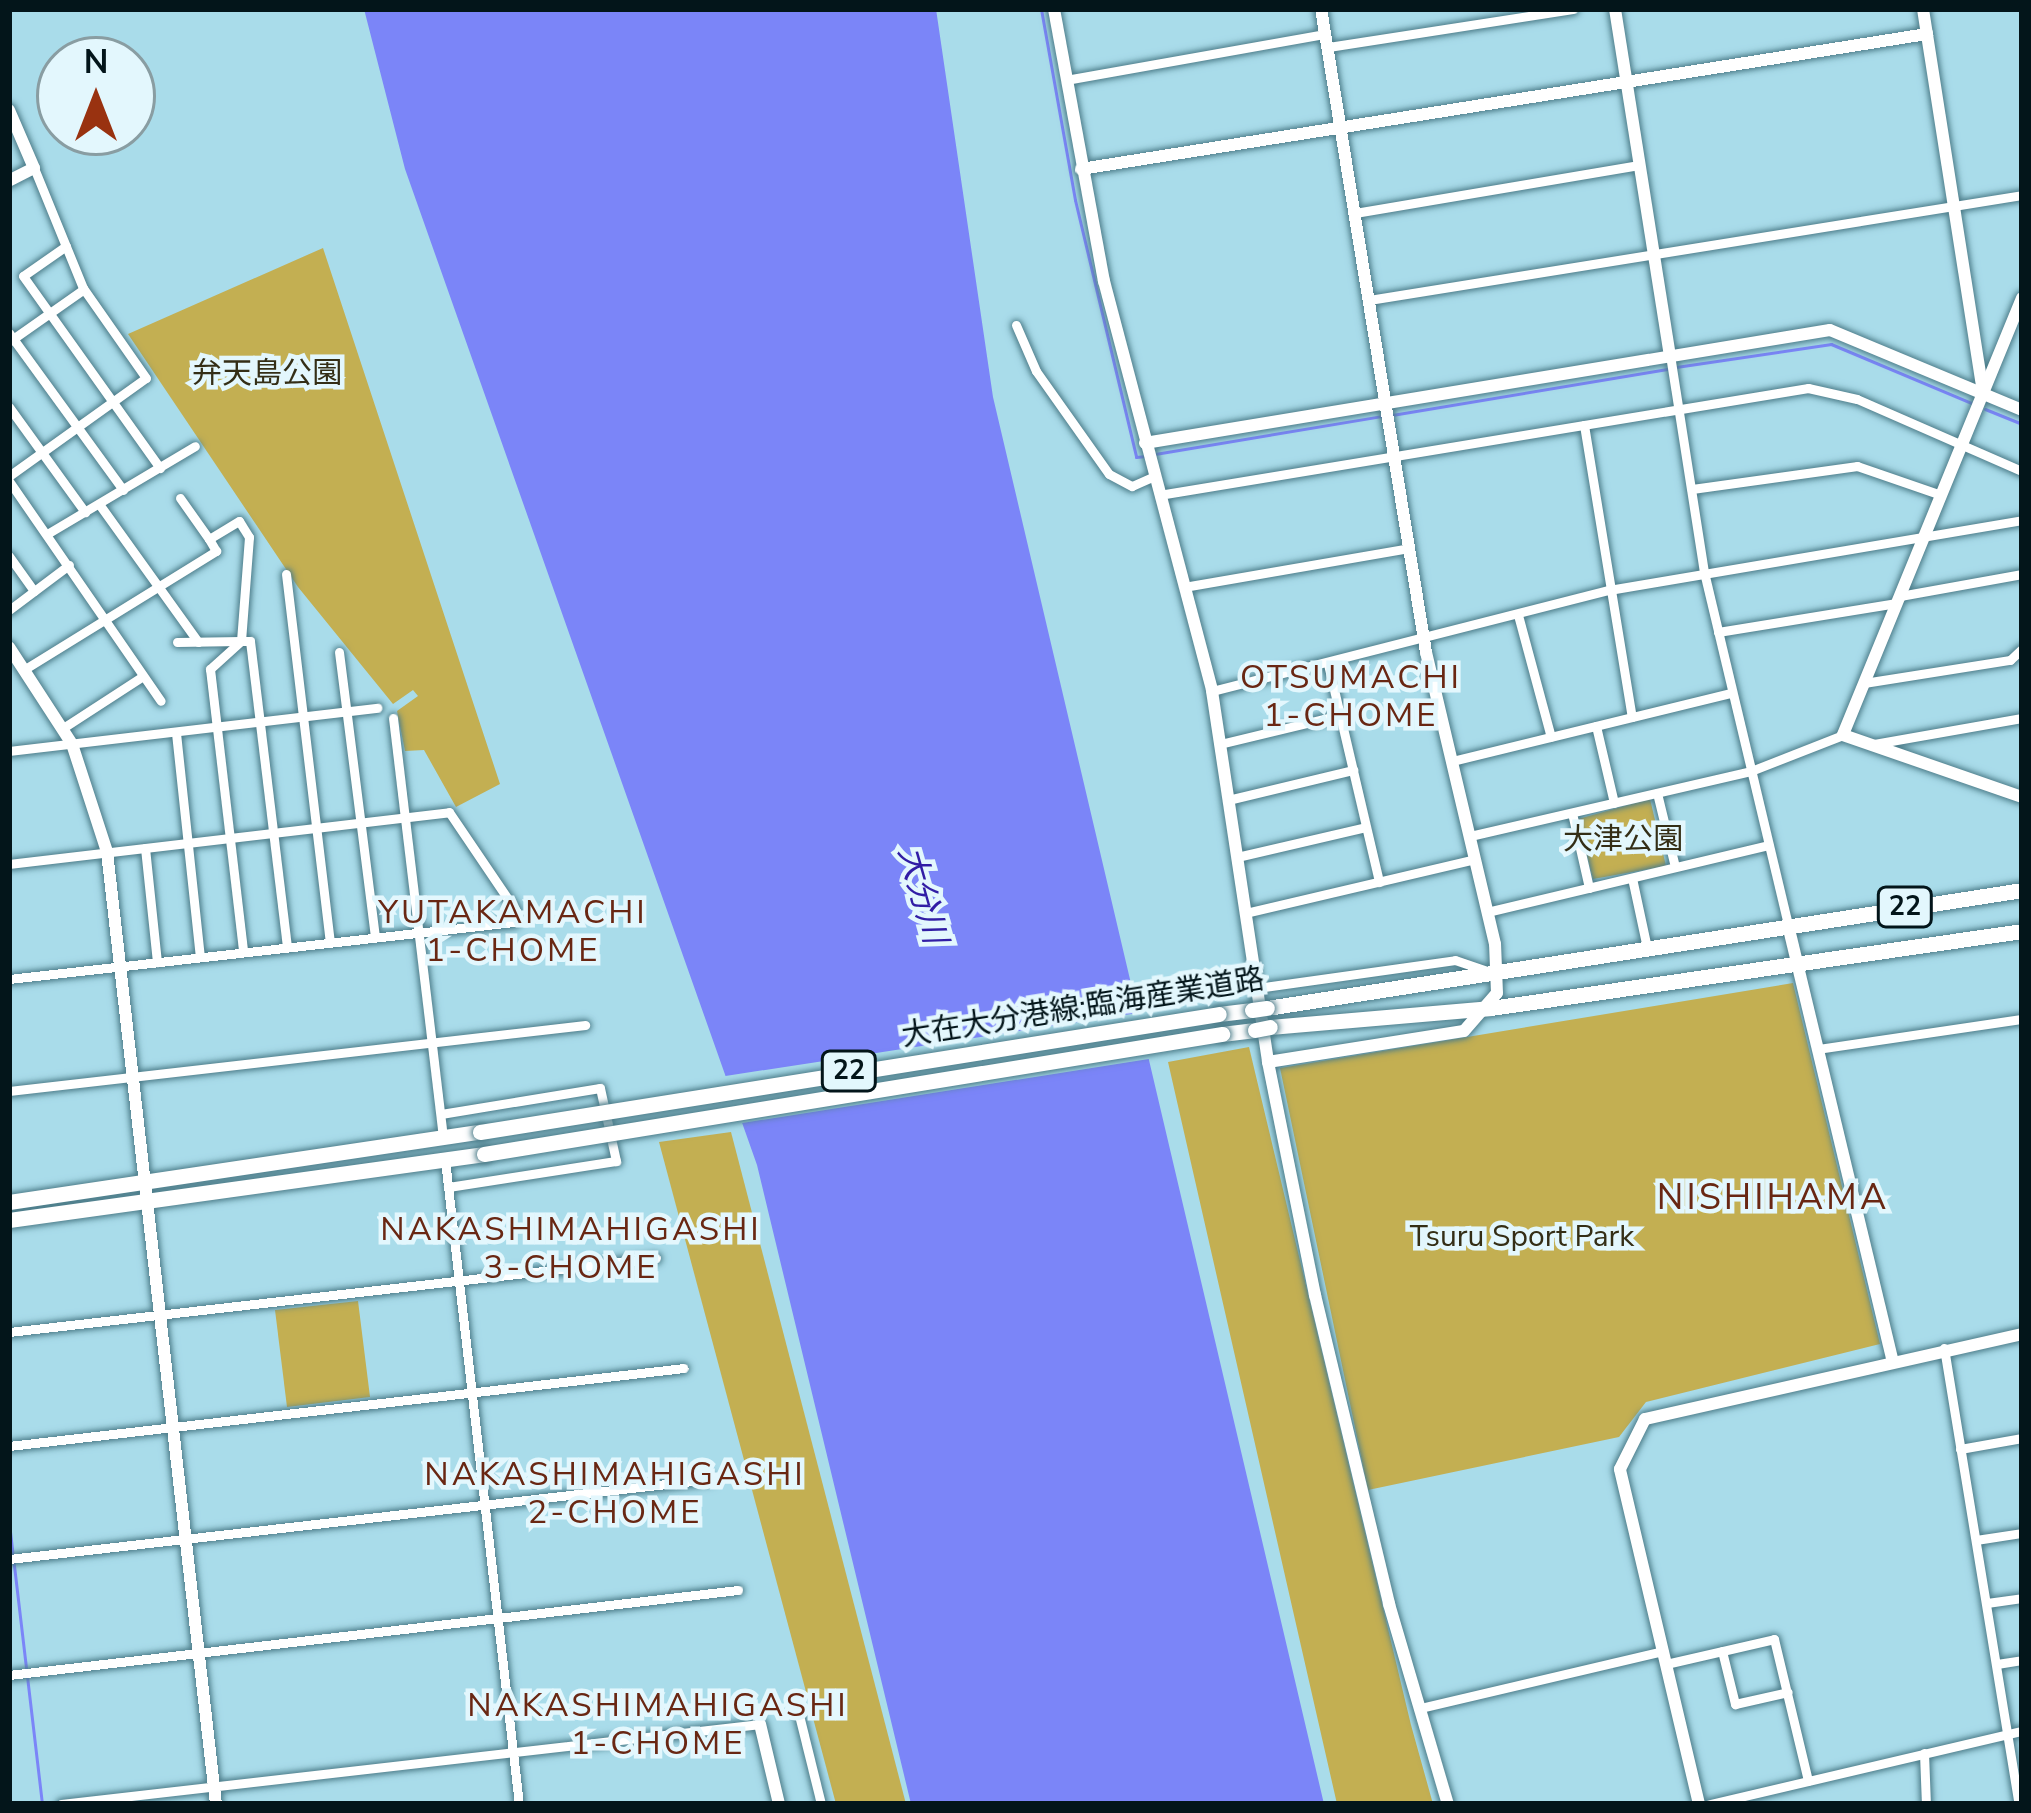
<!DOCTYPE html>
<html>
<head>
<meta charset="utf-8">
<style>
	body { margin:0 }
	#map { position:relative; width:2031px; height:1813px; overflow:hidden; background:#a9dcea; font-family:"Nunito Sans","Noto Sans JP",sans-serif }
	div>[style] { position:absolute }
	.green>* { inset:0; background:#c3af52 }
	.water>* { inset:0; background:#7b85f8 }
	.pier>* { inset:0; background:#a9dcea }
	.stream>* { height:3px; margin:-1.5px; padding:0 1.5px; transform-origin:1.5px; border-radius:1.5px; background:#7b85f8 }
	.roads { filter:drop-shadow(0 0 3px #4c7c89) drop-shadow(0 0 3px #4c7c89) }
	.minor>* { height:9px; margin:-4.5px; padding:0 4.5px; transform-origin:4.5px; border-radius:4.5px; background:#fff }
	.tertiary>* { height:12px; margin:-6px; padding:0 6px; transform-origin:6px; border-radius:6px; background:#fff }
	.primary>* { height:15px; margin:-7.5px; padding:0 7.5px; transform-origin:7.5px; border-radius:7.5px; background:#fff }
	.bridges { filter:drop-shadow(0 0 3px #4c7c89) drop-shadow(0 0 3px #4c7c89) }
	.primary-bridge>* { height:15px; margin:-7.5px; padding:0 7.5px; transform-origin:7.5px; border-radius:7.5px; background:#fff }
	span { translate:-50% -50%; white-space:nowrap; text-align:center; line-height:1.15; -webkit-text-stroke:9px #e3f7fd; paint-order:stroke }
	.shield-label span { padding:3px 9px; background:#e3f7fd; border:3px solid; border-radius:9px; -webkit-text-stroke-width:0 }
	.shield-label { font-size:27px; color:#03151a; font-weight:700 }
	.park-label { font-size:30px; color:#342e16 }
	.street-label { font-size:30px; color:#03151a }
	.neighbourhood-label { font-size:33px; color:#692713; letter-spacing:3px }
	.water-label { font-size:33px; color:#311da5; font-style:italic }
	.quarter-label { font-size:36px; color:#692713; letter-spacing:3px }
	.frame { position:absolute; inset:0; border:12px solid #03151a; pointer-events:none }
	.north { position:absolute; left:36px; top:36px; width:120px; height:120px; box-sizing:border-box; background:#e3f7fd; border:3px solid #899da2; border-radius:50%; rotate:0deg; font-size:33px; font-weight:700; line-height:48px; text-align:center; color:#03151a }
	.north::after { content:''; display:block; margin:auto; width:42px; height:54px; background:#993210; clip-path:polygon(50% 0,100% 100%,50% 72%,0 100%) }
</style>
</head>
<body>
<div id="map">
	<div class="green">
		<div style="clip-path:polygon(323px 248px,500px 784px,456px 807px,424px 750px,405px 751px,397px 711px,418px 696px,413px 690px,393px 704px,298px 587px,128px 334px)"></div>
		<div style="clip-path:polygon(1650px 799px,1666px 866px,1593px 879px,1578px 819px)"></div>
		<div style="clip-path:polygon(1793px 983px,1880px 1344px,1646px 1402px,1619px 1437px,1368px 1490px,1280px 1068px)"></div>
		<div style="clip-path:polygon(1249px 1047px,1411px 1725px,1433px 1804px,1337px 1804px,1168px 1062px)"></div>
		<div style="clip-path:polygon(731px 1132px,906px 1804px,836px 1804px,659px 1142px)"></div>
		<div style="clip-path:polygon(358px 1301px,370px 1397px,287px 1407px,275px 1310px)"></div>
	</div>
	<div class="water">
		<div style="clip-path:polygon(364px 9px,936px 9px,993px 397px,1324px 1804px,911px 1804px,757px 1165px,405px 169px)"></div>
	</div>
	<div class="pier">
		<div style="clip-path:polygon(1144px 1012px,1155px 1058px,736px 1124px,719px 1077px)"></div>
	</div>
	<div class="stream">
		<div style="left:1041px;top:9px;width:194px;rotate:79.9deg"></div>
		<div style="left:1075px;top:200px;width:264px;rotate:76.6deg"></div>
		<div style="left:1136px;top:457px;width:10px;rotate:-6deg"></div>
		<div style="left:1676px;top:367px;width:157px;rotate:-8.4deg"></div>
		<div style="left:1831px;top:344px;width:157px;rotate:22.8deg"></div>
		<div style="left:1985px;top:409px;width:40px;rotate:22deg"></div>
		<div style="left:1392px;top:415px;width:279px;rotate:-9.5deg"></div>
		<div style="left:1155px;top:454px;width:231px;rotate:-9.5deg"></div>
		<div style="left:9px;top:1523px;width:283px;rotate:83.3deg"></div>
	</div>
	<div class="roads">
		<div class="minor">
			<div style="left:1328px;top:47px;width:248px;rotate:-8.8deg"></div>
			<div style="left:1066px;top:80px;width:263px;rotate:-10.1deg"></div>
			<div style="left:1355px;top:213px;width:288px;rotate:-9.6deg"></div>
			<div style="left:66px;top:246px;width:52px;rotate:145.1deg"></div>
			<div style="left:23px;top:276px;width:236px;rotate:54.5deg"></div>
			<div style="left:1369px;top:300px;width:661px;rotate:-9.13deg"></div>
			<div style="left:1016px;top:325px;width:50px;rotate:66.5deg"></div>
			<div style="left:1036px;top:371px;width:126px;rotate:54.7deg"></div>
			<div style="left:1109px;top:474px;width:26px;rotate:28deg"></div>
			<div style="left:1132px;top:486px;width:24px;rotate:-24deg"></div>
			<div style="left:9px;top:333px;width:194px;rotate:54deg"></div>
			<div style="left:10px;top:341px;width:90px;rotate:-35.1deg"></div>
			<div style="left:1670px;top:355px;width:220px;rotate:81.1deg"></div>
			<div style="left:1704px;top:572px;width:363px;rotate:76.6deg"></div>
			<div style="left:9px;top:407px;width:130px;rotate:54.1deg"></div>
			<div style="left:1584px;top:425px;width:296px;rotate:80.7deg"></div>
			<div style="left:9px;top:476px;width:168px;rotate:-35.6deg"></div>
			<div style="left:146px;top:378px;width:110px;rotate:-125deg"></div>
			<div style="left:83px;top:288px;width:130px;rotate:-112.2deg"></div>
			<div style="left:9px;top:481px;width:267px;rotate:55.4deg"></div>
			<div style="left:1692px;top:489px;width:167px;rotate:-7.9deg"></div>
			<div style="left:1857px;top:466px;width:89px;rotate:19deg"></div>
			<div style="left:1159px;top:495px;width:658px;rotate:-9.36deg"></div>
			<div style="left:1808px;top:388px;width:50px;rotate:12.7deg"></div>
			<div style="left:1857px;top:399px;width:180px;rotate:23.6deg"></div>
			<div style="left:180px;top:498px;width:50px;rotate:54.7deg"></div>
			<div style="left:99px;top:504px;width:170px;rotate:54.3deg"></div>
			<div style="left:47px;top:534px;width:172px;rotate:-30.7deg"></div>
			<div style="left:9px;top:556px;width:43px;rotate:54.5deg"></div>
			<div style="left:286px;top:574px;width:371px;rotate:83.2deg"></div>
			<div style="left:1184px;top:587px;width:228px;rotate:-9.8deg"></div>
			<div style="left:1900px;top:596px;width:124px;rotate:-10.2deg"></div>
			<div style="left:9px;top:610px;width:75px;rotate:-36.9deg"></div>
			<div style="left:1518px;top:615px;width:126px;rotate:74.9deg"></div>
			<div style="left:1718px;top:632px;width:181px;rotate:-9.2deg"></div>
			<div style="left:177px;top:642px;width:64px;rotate:-0.9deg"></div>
			<div style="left:241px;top:641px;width:42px;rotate:137.9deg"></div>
			<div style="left:210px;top:669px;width:285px;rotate:83.3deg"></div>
			<div style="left:339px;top:652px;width:287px;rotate:82.8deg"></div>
			<div style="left:1328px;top:664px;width:224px;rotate:76.8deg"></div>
			<div style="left:25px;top:669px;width:225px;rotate:-31.7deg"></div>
			<div style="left:216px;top:551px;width:14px;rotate:-120deg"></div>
			<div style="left:209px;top:539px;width:35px;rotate:-31deg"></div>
			<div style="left:239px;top:521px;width:19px;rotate:58deg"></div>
			<div style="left:249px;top:537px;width:104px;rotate:94.4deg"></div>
			<div style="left:241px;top:641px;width:9px"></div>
			<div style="left:250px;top:641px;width:308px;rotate:83.1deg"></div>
			<div style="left:1864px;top:683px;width:148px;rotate:-9deg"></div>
			<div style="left:2010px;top:660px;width:16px;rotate:-43deg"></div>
			<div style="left:1212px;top:691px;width:410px;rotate:-14.3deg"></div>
			<div style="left:1609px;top:590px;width:419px;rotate:-9.6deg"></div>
			<div style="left:393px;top:718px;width:423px;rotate:83.2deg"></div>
			<div style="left:1596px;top:726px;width:79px;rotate:76.8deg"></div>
			<div style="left:63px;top:728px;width:95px;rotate:-33deg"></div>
			<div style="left:176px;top:733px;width:225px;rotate:83.9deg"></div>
			<div style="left:1220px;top:744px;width:123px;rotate:-13.6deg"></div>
			<div style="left:1874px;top:744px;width:150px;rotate:-10deg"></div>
			<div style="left:9px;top:751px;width:371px;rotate:-6.7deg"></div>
			<div style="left:1452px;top:761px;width:288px;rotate:-13.7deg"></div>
			<div style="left:1657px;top:793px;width:76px;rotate:76.3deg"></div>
			<div style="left:1228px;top:800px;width:129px;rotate:-13.5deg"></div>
			<div style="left:1572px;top:813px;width:77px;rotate:77.2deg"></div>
			<div style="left:1470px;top:836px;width:288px;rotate:-13deg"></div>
			<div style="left:1751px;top:771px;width:99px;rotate:-21.4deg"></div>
			<div style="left:145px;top:848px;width:115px;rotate:84deg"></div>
			<div style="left:1237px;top:857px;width:132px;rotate:-13.1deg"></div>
			<div style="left:9px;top:864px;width:443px;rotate:-6.7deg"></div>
			<div style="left:449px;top:812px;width:120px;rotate:55.9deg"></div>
			<div style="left:516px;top:911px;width:11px;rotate:100deg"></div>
			<div style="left:514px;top:922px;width:508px;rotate:173.56deg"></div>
			<div style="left:1632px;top:878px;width:72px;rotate:77.9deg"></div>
			<div style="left:1487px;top:912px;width:289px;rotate:-13.4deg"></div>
			<div style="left:1245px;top:913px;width:236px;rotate:-13.2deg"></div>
			<div style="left:1257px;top:988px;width:200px;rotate:-8deg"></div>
			<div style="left:1455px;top:960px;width:34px;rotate:19deg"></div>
			<div style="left:1818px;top:1049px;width:206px;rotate:-8.4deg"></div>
			<div style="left:9px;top:1091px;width:580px;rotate:-6.54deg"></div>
			<div style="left:441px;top:1114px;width:161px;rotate:-9.3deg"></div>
			<div style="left:600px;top:1088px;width:75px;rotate:77.6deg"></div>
			<div style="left:616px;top:1161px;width:170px;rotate:171.2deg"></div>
			<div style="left:445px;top:1160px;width:648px;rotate:83.45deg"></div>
			<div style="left:9px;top:1332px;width:651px;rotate:-6.52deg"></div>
			<div style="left:1944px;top:1348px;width:462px;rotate:80.7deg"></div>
			<div style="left:9px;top:1446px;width:679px;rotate:-6.59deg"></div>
			<div style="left:1960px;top:1449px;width:63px;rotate:-10.1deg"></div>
			<div style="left:1976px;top:1540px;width:47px;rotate:-8.7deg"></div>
			<div style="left:9px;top:1559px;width:706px;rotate:-6.51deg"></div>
			<div style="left:1987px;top:1603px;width:35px;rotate:-8deg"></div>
			<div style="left:1722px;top:1651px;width:55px;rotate:76.2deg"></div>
			<div style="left:1735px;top:1704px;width:54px;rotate:-12.8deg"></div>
			<div style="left:1666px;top:1664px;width:111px;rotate:-13deg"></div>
			<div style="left:1774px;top:1639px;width:146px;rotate:76.5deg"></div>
			<div style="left:1997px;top:1664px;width:25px;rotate:-9deg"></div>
			<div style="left:9px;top:1675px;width:734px;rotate:-6.65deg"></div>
			<div style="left:1420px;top:1708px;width:250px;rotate:-13.2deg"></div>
			<div style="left:799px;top:1715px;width:92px;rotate:76.1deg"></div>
			<div style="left:1924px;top:1753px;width:51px;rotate:87.8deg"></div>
			<div style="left:61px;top:1804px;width:704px;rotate:-6.53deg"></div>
			<div style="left:1710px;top:1804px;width:320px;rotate:-13.2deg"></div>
		</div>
		<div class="tertiary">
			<div style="left:1054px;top:9px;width:277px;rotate:79.6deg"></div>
			<div style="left:1104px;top:281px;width:424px;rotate:75.2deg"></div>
			<div style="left:1212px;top:691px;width:375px;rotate:81.4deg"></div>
			<div style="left:1268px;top:1062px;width:238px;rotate:78.6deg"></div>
			<div style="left:1315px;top:1295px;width:318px;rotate:76.5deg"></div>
			<div style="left:1389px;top:1604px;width:209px;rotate:73.6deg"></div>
			<div style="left:1615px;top:9px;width:350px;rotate:81deg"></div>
			<div style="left:1923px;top:9px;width:389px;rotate:81.1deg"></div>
			<div style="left:9px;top:110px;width:63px;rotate:66.7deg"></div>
			<div style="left:34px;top:168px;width:28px;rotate:153deg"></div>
			<div style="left:1081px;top:169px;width:857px;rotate:-9.07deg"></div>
			<div style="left:2022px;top:298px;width:472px;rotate:112.3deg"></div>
			<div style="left:1843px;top:735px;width:189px;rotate:19.1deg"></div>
			<div style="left:1145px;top:443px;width:694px;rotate:-9.37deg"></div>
			<div style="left:1830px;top:330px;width:208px;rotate:22.6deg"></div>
			<div style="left:9px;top:647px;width:116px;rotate:57deg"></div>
			<div style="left:72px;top:744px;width:114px;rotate:72deg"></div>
			<div style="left:107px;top:852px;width:958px;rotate:83.47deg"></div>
			<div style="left:1788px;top:925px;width:445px;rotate:76.5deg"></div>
			<div style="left:1268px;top:1062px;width:198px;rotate:-9deg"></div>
			<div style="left:1464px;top:1031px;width:50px;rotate:-49deg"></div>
			<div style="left:1497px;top:993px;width:49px;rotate:-92.3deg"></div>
			<div style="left:1495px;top:944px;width:300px;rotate:-103.3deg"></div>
			<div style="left:1426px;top:652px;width:652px;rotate:-99.27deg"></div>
			<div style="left:760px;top:1724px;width:82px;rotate:76.6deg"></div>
			<div style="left:1699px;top:1804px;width:344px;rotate:-103.3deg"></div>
			<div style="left:1620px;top:1469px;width:56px;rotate:-63.4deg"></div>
			<div style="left:1645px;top:1419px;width:386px;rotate:-12.7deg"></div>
		</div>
		<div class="primary">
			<div style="left:1267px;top:1008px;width:764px;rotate:-8.88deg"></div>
			<div style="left:1219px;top:1014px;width:33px;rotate:-7deg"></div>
			<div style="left:1270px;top:1027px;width:222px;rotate:-4.9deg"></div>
			<div style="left:1491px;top:1008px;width:537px;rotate:-8.25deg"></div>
			<div style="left:1222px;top:1034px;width:33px;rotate:-7deg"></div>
			<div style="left:9px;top:1202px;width:476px;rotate:-8.5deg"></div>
			<div style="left:9px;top:1220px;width:480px;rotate:-7.9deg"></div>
		</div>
	</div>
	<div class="bridges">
		<div class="primary-bridge">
			<div style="left:1252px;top:1010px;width:15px;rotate:-8deg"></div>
			<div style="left:1255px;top:1030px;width:15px;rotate:-11deg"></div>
			<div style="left:480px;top:1132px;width:748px;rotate:-9.07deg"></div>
			<div style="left:484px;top:1154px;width:748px;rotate:-9.24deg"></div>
		</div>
	</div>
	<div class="shield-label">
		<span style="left:1905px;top:907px">22</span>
		<span style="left:849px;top:1071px">22</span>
	</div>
	<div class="park-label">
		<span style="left:267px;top:374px">弁天島公園</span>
		<span style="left:1623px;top:840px">大津公園</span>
		<span style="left:1522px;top:1237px">Tsuru Sport Park</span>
	</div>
	<div class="street-label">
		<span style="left:1083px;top:1008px;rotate:-9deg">大在大分港線;臨海産業道路</span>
	</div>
	<div class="neighbourhood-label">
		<span style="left:1351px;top:697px">OTSUMACHI<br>1-CHOME</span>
		<span style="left:513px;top:932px">YUTAKAMACHI<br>1-CHOME</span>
		<span style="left:571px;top:1249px">NAKASHIMAHIGASHI<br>3-CHOME</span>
		<span style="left:615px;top:1494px">NAKASHIMAHIGASHI<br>2-CHOME</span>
		<span style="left:658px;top:1725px">NAKASHIMAHIGASHI<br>1-CHOME</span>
	</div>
	<div class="water-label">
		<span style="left:922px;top:895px;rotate:74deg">大分川</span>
	</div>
	<div class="quarter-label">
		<span style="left:1773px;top:1198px">NISHIHAMA</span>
	</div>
	<div class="frame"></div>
	<div class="north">N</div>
</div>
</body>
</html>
